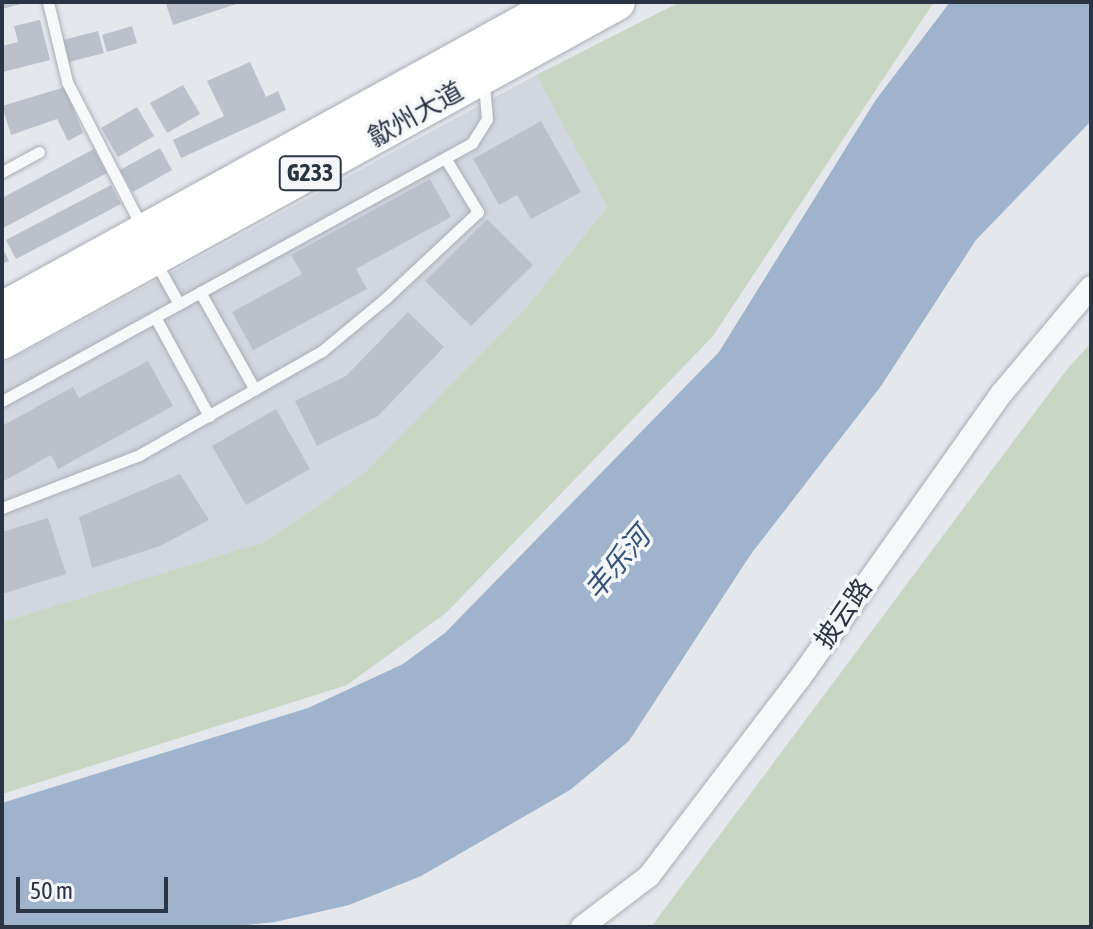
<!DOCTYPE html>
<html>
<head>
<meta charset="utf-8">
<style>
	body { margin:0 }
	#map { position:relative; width:1093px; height:929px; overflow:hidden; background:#e4e7ec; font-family:"Asap Condensed","Noto Sans SC",sans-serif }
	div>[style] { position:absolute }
	.built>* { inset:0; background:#d2d6de }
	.green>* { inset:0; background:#c9d6c5 }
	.water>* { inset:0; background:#9fb4cc }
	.building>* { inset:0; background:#bbc0ca }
	.roads { filter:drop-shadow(0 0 2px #a9aeb7) drop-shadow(0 0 2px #a9aeb7) }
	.service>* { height:11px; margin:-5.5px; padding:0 5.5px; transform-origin:5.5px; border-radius:5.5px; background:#f7f8fa }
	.minor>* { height:22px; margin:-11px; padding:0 11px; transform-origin:11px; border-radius:11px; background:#f7f8fa }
	.trunk>* { height:36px; margin:-18px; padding:0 18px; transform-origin:18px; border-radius:18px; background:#fff }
	span { translate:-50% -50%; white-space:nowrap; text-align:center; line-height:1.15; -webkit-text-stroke:7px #f4f6f9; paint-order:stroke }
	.shield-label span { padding:2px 6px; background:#f4f6f9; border:2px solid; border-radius:6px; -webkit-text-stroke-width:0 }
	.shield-label { font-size:24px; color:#2b3445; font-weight:700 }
	.street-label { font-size:26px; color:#2b3445 }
	.water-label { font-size:28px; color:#34527a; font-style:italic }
	.frame { position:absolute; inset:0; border:4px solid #2b3445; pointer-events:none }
	.scale { position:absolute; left:16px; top:877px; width:152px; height:36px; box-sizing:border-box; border:4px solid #2b3445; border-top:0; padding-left:10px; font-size:24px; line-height:28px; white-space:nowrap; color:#2b3445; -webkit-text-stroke:6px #f4f6f9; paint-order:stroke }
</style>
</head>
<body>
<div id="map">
	<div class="built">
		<div style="clip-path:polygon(536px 75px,607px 207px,525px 309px,362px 475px,264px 542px,2px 622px,2px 364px)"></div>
	</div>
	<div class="green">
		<div style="clip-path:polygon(680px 2px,934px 2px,713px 336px,446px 613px,347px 685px,2px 794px,2px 622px,264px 542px,362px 475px,525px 309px,607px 207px,536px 75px)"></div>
		<div style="clip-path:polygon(1091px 343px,1091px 927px,651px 927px,1068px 368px)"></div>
	</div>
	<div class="water">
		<div style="clip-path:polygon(950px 2px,1091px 2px,1091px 121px,976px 240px,881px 386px,751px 554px,629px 741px,570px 790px,421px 876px,349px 905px,275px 922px,226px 927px,2px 927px,2px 803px,308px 708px,403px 664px,445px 633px,719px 352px,875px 101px)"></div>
	</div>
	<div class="building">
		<div style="clip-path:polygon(2px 2px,24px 2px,24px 3px,2px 9px)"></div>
		<div style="clip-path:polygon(171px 2px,239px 2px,239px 3px,173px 25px,166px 4px)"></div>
		<div style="clip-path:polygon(40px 20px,50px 60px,3px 72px,2px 46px,18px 42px,14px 26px)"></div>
		<div style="clip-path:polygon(132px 26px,137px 43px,107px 52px,102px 35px)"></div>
		<div style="clip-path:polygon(98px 31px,104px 53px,69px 62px,63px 40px)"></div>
		<div style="clip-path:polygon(250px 62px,266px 97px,278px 91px,286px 110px,181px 158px,173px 140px,224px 116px,207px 81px)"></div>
		<div style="clip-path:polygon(183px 85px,200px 114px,167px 133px,150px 103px)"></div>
		<div style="clip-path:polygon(65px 87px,83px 133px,68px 141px,57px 119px,11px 135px,2px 106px)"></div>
		<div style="clip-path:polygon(137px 107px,154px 136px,118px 157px,101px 128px)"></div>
		<div style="clip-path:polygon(541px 121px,581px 192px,531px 219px,517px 195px,499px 205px,473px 159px)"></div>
		<div style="clip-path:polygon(160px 148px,172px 170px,133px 192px,120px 170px)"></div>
		<div style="clip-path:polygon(94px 149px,107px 173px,3px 228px,2px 198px)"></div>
		<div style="clip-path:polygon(430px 179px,451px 217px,356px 269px,367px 289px,253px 350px,232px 312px,302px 274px,291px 255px)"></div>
		<div style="clip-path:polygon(111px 185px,121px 204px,16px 259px,6px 240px)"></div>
		<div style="clip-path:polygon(487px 219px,533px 265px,471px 326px,425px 281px)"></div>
		<div style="clip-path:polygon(2px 247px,9px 261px,2px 264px)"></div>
		<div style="clip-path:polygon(408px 312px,444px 347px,378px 416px,317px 446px,295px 401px,346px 376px)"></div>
		<div style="clip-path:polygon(148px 361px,173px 406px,58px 469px,51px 455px,2px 482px,2px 426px,73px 387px,79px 398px)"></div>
		<div style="clip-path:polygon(276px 409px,310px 469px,246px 505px,212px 446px)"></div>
		<div style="clip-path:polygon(180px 474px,209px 520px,160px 546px,92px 568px,79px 517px)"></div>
		<div style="clip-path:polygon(48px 518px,66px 574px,2px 594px,2px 532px)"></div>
	</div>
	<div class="roads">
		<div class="service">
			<div style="left:48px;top:2px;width:82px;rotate:76.6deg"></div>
			<div style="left:67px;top:82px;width:165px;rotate:62.7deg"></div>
			<div style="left:2px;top:172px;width:42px;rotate:-28.4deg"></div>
			<div style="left:156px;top:263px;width:47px;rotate:60.7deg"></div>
			<div style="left:200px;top:292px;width:112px;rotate:60.7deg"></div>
			<div style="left:155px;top:317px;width:113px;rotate:61.4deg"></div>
			<div style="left:2px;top:401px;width:536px;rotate:-28.76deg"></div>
			<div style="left:472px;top:143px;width:28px;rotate:-58deg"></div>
			<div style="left:487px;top:119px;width:38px;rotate:-95deg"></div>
			<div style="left:2px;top:508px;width:147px;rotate:-21.1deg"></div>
			<div style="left:139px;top:455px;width:210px;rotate:-29.6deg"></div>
			<div style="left:322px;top:351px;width:83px;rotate:-39.6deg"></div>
			<div style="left:386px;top:298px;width:126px;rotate:-43.1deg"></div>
			<div style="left:478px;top:212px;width:63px;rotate:-121.4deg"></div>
		</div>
		<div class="minor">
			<div style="left:582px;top:927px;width:84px;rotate:-37.3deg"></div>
			<div style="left:649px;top:876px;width:249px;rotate:-52.7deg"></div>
			<div style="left:800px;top:678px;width:349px;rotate:-54.7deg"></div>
			<div style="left:1002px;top:393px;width:138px;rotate:-50deg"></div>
		</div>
		<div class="trunk">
			<div style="left:2px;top:310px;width:639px;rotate:-28.81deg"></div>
			<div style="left:2px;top:341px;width:702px;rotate:-28.86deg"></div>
		</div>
	</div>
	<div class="shield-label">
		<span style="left:310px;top:173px">G233</span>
	</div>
	<div class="street-label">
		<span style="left:416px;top:115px;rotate:-29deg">歙州大道</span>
		<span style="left:844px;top:614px;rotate:-55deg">披云路</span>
	</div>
	<div class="water-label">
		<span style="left:617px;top:563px;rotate:-50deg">丰乐河</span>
	</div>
	<div class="frame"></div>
	<div class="scale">50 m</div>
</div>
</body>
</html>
